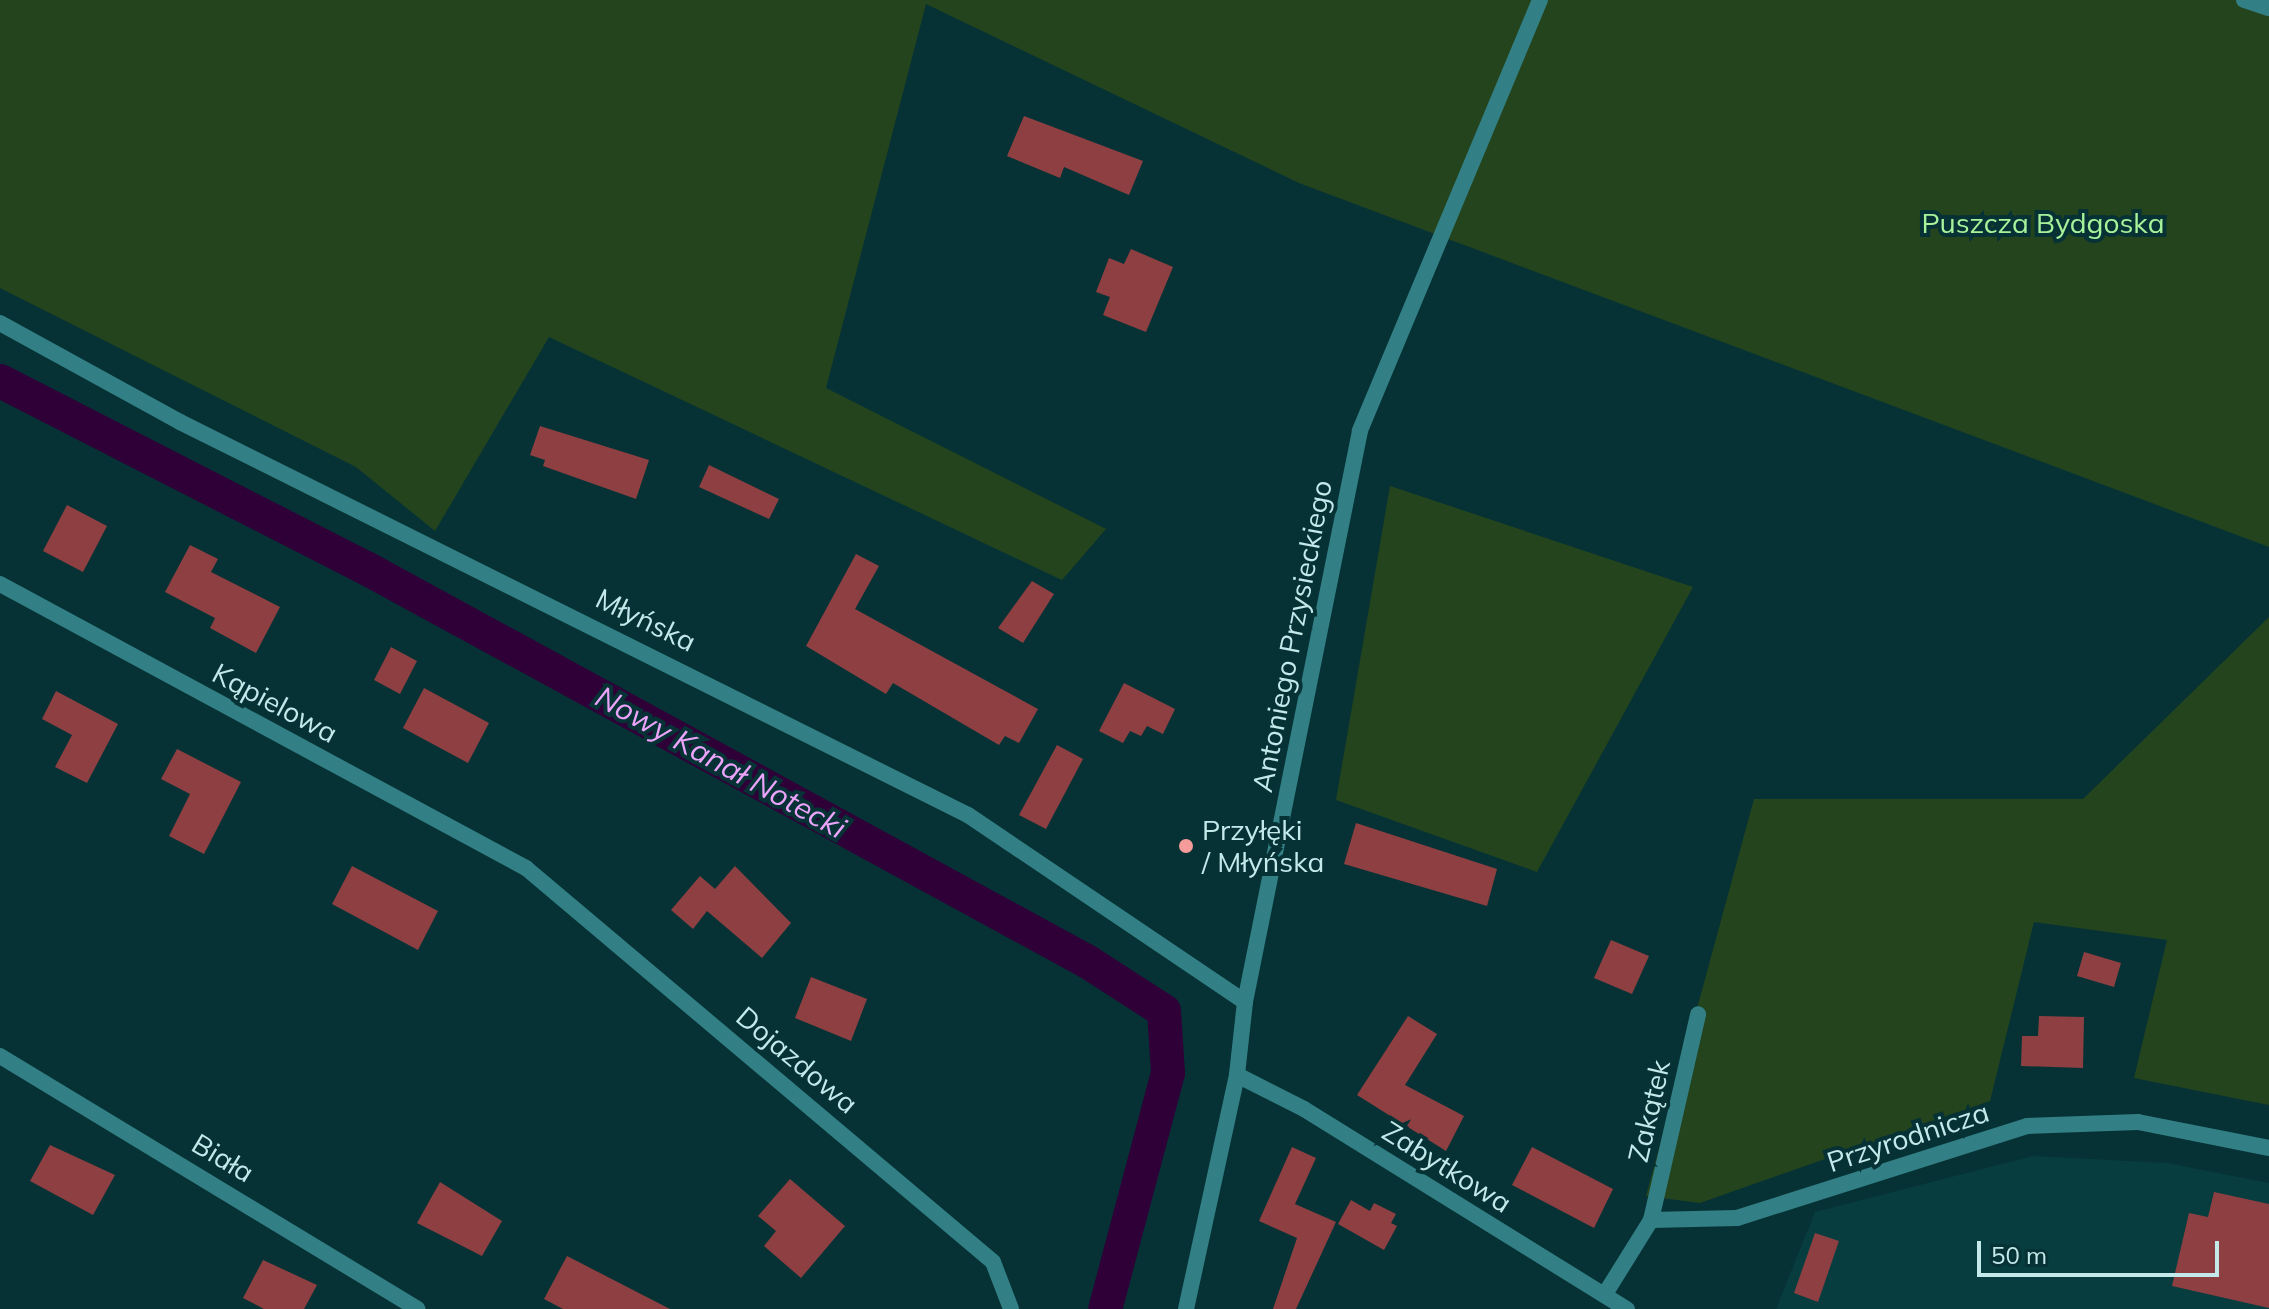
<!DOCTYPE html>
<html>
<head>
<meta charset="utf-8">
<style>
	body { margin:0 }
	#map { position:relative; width:2269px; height:1309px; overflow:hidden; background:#063235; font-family:Mulish,sans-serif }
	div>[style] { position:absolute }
	.built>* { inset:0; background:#083d40 }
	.green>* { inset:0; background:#24441e }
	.canal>* { height:34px; margin:-17px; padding:0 17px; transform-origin:17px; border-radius:17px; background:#2f0038 }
	.building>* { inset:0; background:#8e3f41 }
	.minor>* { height:16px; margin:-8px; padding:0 8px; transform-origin:8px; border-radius:8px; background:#328085 }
	.tertiary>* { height:16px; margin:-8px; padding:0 8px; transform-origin:8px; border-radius:8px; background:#328085 }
	.dots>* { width:22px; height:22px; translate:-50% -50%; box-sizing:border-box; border:4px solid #063235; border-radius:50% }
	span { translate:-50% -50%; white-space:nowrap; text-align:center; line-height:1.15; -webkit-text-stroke:8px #063235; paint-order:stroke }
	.park-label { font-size:28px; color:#a8f29a }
	.street-label { font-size:28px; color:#c4e9eb }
	.poi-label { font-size:28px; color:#c4e9eb }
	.left { translate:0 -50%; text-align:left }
	.water-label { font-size:30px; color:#eba4f9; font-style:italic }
	.scale { position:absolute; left:1977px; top:1241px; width:242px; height:36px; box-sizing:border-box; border:4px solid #c4e9eb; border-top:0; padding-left:10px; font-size:24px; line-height:28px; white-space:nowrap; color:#c4e9eb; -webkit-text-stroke:6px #063235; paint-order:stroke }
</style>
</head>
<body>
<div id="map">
	<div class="built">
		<div style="clip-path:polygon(2033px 1156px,2167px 1163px,2269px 1183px,2269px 1309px,1776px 1309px,1815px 1212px)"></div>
	</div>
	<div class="green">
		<div style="clip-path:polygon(0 0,2269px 0,2269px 547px,1299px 183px,926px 4px,826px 388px,1106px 529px,1062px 580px,549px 337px,435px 531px,356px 467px,0 288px)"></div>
		<div style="clip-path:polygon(1390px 486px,1693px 587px,1537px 872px,1336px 800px)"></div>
		<div style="clip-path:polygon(2269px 617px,2269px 1105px,2134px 1078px,2167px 940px,2034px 922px,1990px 1101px,1700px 1203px,1646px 1196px,1754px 799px,2083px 799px)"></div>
	</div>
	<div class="canal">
		<div style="left:0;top:381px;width:411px;rotate:27.1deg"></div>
		<div style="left:366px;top:568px;width:823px;rotate:28.62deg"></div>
		<div style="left:1088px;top:962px;width:90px;rotate:32.8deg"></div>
		<div style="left:1164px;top:1011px;width:62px;rotate:86.3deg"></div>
		<div style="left:1168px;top:1073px;width:244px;rotate:104.9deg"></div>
	</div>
	<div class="building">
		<div style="clip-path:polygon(1024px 116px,1143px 161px,1129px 195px,1064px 167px,1060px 178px,1007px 156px)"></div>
		<div style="clip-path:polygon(1131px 249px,1173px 267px,1146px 332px,1103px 315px,1110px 297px,1096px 292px,1109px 258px,1124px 264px)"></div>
		<div style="clip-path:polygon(540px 426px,649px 460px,636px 499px,543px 466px,545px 460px,530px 455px)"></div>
		<div style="clip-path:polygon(709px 465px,779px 499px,769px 519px,699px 487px)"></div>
		<div style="clip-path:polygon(67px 505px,107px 526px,83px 572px,43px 551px)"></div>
		<div style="clip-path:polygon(190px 545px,218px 559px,211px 572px,280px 607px,256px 653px,210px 628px,215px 618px,165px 592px)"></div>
		<div style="clip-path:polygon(856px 554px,879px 566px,855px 609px,1038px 709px,1019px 743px,1005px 736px,999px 745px,893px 683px,886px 694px,806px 646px)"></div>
		<div style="clip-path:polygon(1032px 581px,1054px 594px,1023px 643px,998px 628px)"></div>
		<div style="clip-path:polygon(391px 647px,417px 661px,400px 694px,374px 680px)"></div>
		<div style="clip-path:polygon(1124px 683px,1175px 709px,1163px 734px,1147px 726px,1141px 736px,1130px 731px,1123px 743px,1099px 731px)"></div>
		<div style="clip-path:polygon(424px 688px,489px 723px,468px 763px,403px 728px)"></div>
		<div style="clip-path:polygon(56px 691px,118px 724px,87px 783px,55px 767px,72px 735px,42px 719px)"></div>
		<div style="clip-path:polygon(1057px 745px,1083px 759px,1046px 829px,1019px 815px)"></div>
		<div style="clip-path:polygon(177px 749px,241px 782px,204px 854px,169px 836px,190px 794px,161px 779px)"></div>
		<div style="clip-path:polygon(1356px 823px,1497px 869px,1487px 906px,1344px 864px)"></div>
		<div style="clip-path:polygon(352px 866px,438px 911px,418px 950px,332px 904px)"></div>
		<div style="clip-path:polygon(735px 866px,791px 923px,762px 958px,707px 911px,693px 929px,671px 910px,700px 876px,715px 889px)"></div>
		<div style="clip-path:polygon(1611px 940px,1649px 956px,1632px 994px,1594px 978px)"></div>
		<div style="clip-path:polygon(2084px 952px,2121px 963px,2114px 987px,2077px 976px)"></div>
		<div style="clip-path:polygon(811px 977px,867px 999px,851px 1041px,795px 1018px)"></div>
		<div style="clip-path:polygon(1408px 1016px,1437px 1034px,1405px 1085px,1464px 1116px,1446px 1151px,1357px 1095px)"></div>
		<div style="clip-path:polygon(2039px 1016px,2084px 1017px,2083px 1068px,2021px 1066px,2022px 1036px,2038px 1036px)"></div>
		<div style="clip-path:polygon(50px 1145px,115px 1175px,93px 1215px,30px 1181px)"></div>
		<div style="clip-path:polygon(1292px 1147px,1316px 1158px,1295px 1204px,1336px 1222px,1296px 1309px,1273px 1309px,1297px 1238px,1259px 1221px)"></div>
		<div style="clip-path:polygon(1532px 1147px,1613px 1189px,1594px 1228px,1512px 1185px)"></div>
		<div style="clip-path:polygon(790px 1179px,845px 1226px,801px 1278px,764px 1246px,776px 1231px,758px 1216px)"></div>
		<div style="clip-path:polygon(440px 1182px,502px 1221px,482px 1256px,417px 1223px)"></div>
		<div style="clip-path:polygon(2214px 1192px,2269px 1204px,2269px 1308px,2172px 1286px,2189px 1213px,2208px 1217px)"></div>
		<div style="clip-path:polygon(1351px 1200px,1370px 1211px,1374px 1203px,1396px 1214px,1391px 1223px,1397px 1226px,1384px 1250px,1338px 1224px)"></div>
		<div style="clip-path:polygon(1815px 1233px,1839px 1241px,1818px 1302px,1794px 1293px)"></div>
		<div style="clip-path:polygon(567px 1256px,670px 1309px,563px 1309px,544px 1299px)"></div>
		<div style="clip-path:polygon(263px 1260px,317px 1285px,304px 1309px,264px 1309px,243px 1298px)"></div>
	</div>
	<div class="minor">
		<div style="left:2244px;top:0;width:26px;rotate:18deg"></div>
		<div style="left:0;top:323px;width:205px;rotate:28.8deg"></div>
		<div style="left:180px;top:422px;width:881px;rotate:26.51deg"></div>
		<div style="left:968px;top:815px;width:334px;rotate:34deg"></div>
		<div style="left:0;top:584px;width:598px;rotate:28.37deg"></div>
		<div style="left:526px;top:868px;width:611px;rotate:40.15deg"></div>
		<div style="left:993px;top:1262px;width:50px;rotate:69deg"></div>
		<div style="left:0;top:1056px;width:488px;rotate:31.2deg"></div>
		<div style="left:1651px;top:1220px;width:211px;rotate:-77.1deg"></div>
		<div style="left:1605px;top:1294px;width:87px;rotate:-58.1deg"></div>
		<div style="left:1651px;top:1220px;width:86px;rotate:-1.3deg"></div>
		<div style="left:1737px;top:1218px;width:304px;rotate:-17.6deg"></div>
		<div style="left:2027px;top:1126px;width:111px;rotate:-2.1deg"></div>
		<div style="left:2138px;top:1122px;width:134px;rotate:11.2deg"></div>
		<div style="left:1186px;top:1309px;width:239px;rotate:-77.7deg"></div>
	</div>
	<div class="tertiary">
		<div style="left:1540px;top:0;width:467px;rotate:112.7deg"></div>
		<div style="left:1360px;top:431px;width:582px;rotate:101.39deg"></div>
		<div style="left:1245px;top:1002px;width:73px;rotate:96.3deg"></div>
		<div style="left:1237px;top:1075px;width:75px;rotate:26.9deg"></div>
		<div style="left:1304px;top:1109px;width:380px;rotate:31.8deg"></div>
	</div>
	<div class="dots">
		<div style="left:1186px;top:846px;background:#f59b9a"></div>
	</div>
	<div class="park-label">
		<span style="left:2043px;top:223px">Puszcza Bydgoska</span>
	</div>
	<div class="street-label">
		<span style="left:646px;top:620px;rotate:26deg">Młyńska</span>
		<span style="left:1292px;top:636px;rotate:-79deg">Antoniego Przysieckiego</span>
		<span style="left:275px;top:703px;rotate:28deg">Kąpielowa</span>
		<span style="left:797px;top:1060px;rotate:40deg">Dojazdowa</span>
		<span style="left:1649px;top:1111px;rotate:-77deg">Zakątek</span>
		<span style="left:1908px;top:1137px;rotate:-18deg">Przyrodnicza</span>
		<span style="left:223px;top:1158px;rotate:31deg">Biała</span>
		<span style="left:1447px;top:1167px;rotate:32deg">Zabytkowa</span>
	</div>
	<div class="poi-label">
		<span class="left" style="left:1202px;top:846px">Przyłęki<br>/ Młyńska</span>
	</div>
	<div class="water-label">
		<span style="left:721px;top:762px;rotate:29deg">Nowy Kanał Notecki</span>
	</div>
	<div class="scale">50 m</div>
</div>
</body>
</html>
